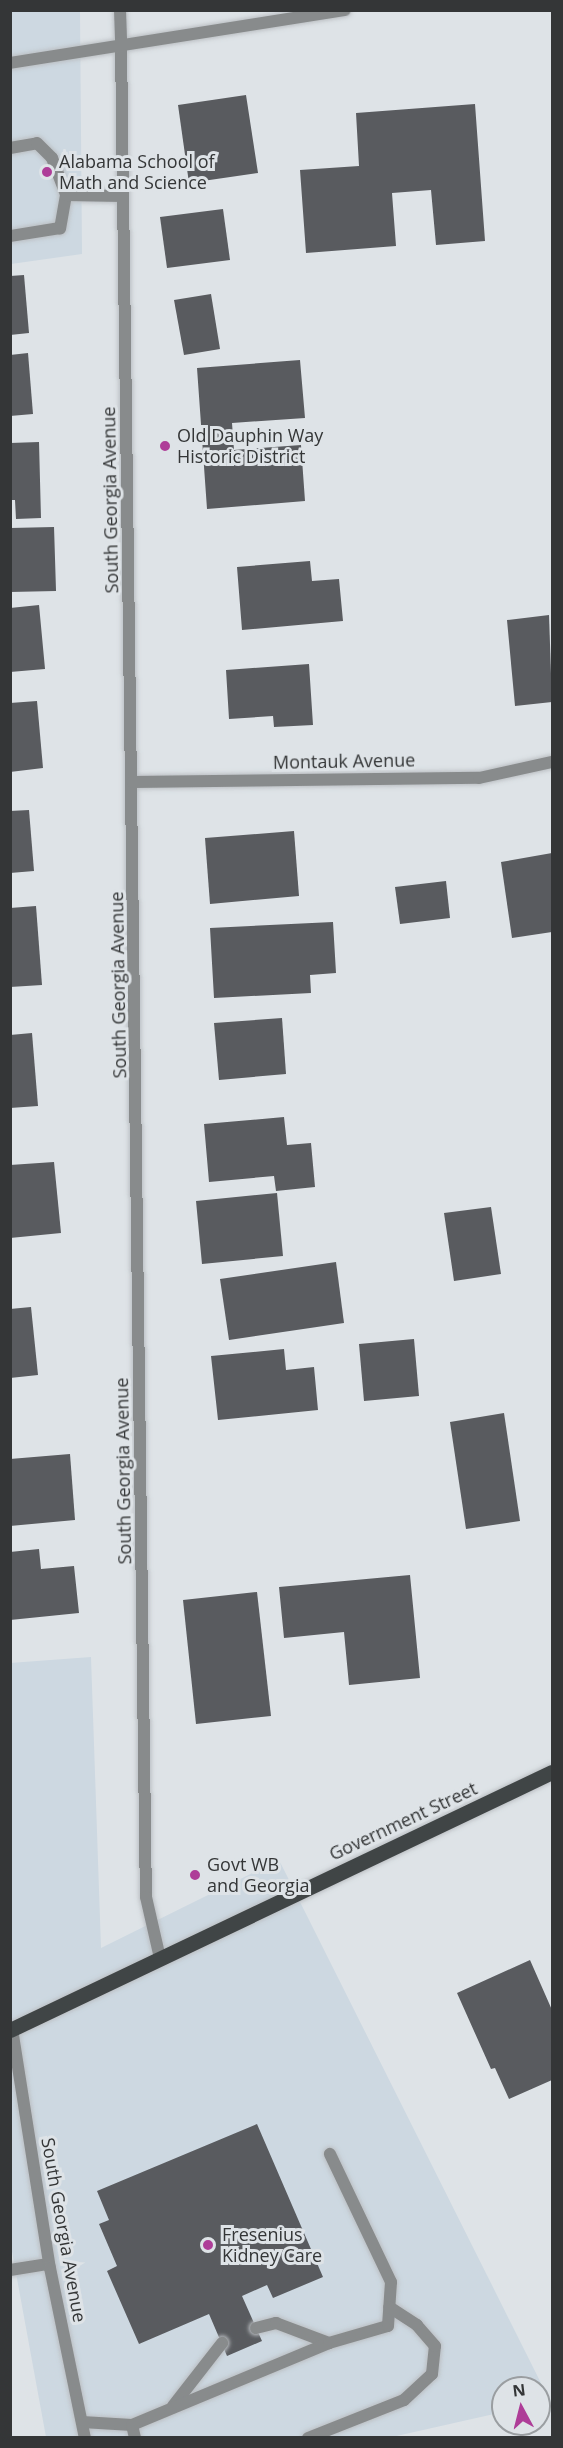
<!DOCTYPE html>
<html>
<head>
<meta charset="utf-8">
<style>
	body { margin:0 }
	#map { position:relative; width:563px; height:2448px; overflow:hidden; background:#dee3e7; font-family:"Open Sans",sans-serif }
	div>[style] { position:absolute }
	.built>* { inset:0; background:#cdd8e1 }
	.building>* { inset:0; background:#595b5f }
	.roads { filter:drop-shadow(0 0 2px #bcc0c4) drop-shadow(0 0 2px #bcc0c4) }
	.service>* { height:12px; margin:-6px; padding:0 6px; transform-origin:6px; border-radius:6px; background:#888b8c }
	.minor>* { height:12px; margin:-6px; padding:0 6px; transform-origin:6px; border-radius:6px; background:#888b8c }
	.primary>* { height:15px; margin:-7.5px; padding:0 7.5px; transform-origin:7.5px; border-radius:7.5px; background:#404546 }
	.dots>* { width:16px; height:16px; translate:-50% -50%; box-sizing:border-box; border:3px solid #dee3e7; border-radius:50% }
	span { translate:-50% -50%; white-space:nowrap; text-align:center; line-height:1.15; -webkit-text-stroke:6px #dee3e7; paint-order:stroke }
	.poi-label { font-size:18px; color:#343637 }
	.left { translate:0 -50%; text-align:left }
	.street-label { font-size:18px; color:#343637 }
	.frame { position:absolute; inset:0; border:12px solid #343637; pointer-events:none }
	.north { position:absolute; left:491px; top:2376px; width:60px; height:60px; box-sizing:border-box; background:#dee3e7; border:2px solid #9a9ea1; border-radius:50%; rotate:353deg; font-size:16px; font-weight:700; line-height:24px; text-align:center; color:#343637 }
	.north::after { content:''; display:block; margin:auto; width:21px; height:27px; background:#ae3d98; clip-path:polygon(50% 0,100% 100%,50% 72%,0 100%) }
</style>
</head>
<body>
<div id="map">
	<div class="built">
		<div style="clip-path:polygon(10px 11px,80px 11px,82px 254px,11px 264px)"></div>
		<div style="clip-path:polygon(91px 1657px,101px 1948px,279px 1860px,550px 2401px,539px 2403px,539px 2388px,503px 2388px,503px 2412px,392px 2437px,46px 2437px,11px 2246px,10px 1663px)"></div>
	</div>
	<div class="building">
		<div style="clip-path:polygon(246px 95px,258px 173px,189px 183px,178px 105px)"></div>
		<div style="clip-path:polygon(475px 104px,485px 241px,436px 245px,431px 190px,392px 193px,396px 246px,306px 253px,300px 170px,359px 166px,356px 113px)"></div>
		<div style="clip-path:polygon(223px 209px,230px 260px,167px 268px,160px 217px)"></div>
		<div style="clip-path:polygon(24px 275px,29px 333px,10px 335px,10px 276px)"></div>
		<div style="clip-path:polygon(211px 294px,220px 349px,184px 355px,174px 300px)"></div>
		<div style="clip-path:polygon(28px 353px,33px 414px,10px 416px,10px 355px)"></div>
		<div style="clip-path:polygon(300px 360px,305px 418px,232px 423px,234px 450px,301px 445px,305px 501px,207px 509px,197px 368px)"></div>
		<div style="clip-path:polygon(39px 442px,41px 518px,16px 519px,15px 500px,10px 500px,10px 443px)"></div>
		<div style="clip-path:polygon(54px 527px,56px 591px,10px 592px,10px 528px)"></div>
		<div style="clip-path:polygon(310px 561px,312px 581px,339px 579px,343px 621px,242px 630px,237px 567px)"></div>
		<div style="clip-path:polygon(39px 605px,45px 669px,10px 672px,10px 608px)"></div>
		<div style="clip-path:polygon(549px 615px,552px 702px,515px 706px,507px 620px)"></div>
		<div style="clip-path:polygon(309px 664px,313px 725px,274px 727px,273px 716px,229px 719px,226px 670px)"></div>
		<div style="clip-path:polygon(37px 701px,43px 768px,10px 772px,10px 703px)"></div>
		<div style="clip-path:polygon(29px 810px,34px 871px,10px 873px,10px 811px)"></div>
		<div style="clip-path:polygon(294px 831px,299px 896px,210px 904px,205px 838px)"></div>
		<div style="clip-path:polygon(552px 853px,552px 932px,512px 938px,501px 862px)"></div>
		<div style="clip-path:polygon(446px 881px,450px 918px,400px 924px,395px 887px)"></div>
		<div style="clip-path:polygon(36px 906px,42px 985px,10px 987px,10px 908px)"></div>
		<div style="clip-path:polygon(333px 922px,336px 973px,310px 975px,311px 993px,214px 998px,210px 928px)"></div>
		<div style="clip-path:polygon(282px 1018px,286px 1074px,219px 1080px,214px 1023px)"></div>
		<div style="clip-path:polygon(32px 1033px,38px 1106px,10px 1108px,10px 1035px)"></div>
		<div style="clip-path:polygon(284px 1117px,287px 1145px,311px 1143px,315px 1187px,276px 1191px,274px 1176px,209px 1182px,204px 1124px)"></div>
		<div style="clip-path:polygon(54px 1162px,61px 1233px,10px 1238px,10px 1165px)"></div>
		<div style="clip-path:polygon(277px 1193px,283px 1256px,202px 1264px,196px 1201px)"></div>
		<div style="clip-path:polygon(491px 1207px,501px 1274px,454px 1281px,444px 1213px)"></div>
		<div style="clip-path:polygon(336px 1262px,344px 1323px,229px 1340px,220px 1279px)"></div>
		<div style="clip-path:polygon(31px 1307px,38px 1375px,10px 1378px,10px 1309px)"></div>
		<div style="clip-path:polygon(414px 1339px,419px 1396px,364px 1401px,359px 1344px)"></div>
		<div style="clip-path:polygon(284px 1349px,286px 1370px,314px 1367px,318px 1410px,218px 1420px,211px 1356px)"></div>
		<div style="clip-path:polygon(504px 1413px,520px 1521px,466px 1529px,450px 1422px)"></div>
		<div style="clip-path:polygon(70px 1454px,75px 1520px,10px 1526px,10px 1459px)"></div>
		<div style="clip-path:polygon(39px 1549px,41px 1569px,74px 1566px,79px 1613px,10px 1620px,10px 1552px)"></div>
		<div style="clip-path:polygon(410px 1575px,420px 1678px,349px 1685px,344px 1632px,284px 1638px,279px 1587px)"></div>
		<div style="clip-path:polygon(257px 1592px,271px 1716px,196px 1724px,183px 1600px)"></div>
		<div style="clip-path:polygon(530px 1960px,552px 2010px,552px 2080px,509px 2099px,495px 2068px,491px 2069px,457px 1993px)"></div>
		<div style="clip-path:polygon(257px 2124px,323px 2277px,273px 2298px,267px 2285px,242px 2296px,262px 2341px,227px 2356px,209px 2314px,139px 2344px,107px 2271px,117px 2266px,99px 2224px,109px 2220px,97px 2191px)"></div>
	</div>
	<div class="roads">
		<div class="service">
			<div style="left:120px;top:10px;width:33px;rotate:88deg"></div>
			<div style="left:10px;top:148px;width:27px;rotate:-10deg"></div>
			<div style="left:37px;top:143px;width:21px;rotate:45deg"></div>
			<div style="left:52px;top:158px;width:40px;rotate:69deg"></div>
			<div style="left:66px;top:195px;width:34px;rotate:100deg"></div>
			<div style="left:60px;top:228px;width:51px;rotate:170.9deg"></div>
			<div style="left:66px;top:195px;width:57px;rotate:1deg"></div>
			<div style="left:10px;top:2270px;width:39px;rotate:-9deg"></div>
			<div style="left:256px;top:2328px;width:21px;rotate:-14deg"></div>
			<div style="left:276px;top:2323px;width:57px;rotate:20.7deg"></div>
			<div style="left:173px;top:2406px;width:80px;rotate:-52.1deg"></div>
			<div style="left:82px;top:2422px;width:50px;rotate:3.4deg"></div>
			<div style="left:132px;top:2425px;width:13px;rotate:77deg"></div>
			<div style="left:132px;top:2425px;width:213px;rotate:-22.6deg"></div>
			<div style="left:329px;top:2343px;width:61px;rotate:-16.1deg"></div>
			<div style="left:388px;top:2326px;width:44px;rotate:-86.1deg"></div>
			<div style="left:391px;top:2282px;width:142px;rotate:-115.5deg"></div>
			<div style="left:308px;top:2438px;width:103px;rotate:-21.6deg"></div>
			<div style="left:404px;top:2400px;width:38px;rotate:-43deg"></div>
			<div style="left:432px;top:2374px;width:28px;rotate:-84deg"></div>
			<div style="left:435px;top:2346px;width:28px;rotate:-131deg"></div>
			<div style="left:417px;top:2325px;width:33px;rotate:-147deg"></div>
		</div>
		<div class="minor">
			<div style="left:121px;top:43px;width:1854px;rotate:89.23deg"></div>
			<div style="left:146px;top:1897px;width:63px;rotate:77.1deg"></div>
			<div style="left:10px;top:63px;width:339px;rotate:-9deg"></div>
			<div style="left:133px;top:782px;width:346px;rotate:-0.7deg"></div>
			<div style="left:479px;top:778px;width:75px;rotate:-12.4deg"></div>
			<div style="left:12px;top:2029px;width:242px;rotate:81deg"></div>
			<div style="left:50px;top:2268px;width:174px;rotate:78.4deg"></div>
		</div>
		<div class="primary">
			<div style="left:10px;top:2030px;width:600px;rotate:-25.46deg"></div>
		</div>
	</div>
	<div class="dots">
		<div style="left:47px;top:172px;background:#ae3d98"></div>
		<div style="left:165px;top:446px;background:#ae3d98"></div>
		<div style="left:195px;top:1875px;background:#ae3d98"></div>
		<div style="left:208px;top:2245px;background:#ae3d98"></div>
	</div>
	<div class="poi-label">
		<span class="left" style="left:59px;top:172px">Alabama School of<br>Math and Science</span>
		<span class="left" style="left:177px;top:446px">Old Dauphin Way<br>Historic District</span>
		<span class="left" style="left:207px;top:1875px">Govt WB<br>and Georgia</span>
		<span class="left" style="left:222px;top:2245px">Fresenius<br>Kidney Care</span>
	</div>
	<div class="street-label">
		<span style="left:110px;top:500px;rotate:-91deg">South Georgia Avenue</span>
		<span style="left:344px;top:761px;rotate:-1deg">Montauk Avenue</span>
		<span style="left:118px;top:985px;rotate:-91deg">South Georgia Avenue</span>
		<span style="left:123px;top:1471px;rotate:-91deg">South Georgia Avenue</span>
		<span style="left:403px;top:1821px;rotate:-25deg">Government Street</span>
		<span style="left:64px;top:2230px;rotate:80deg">South Georgia Avenue</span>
	</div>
	<div class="frame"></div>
	<div class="north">N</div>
</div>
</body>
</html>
